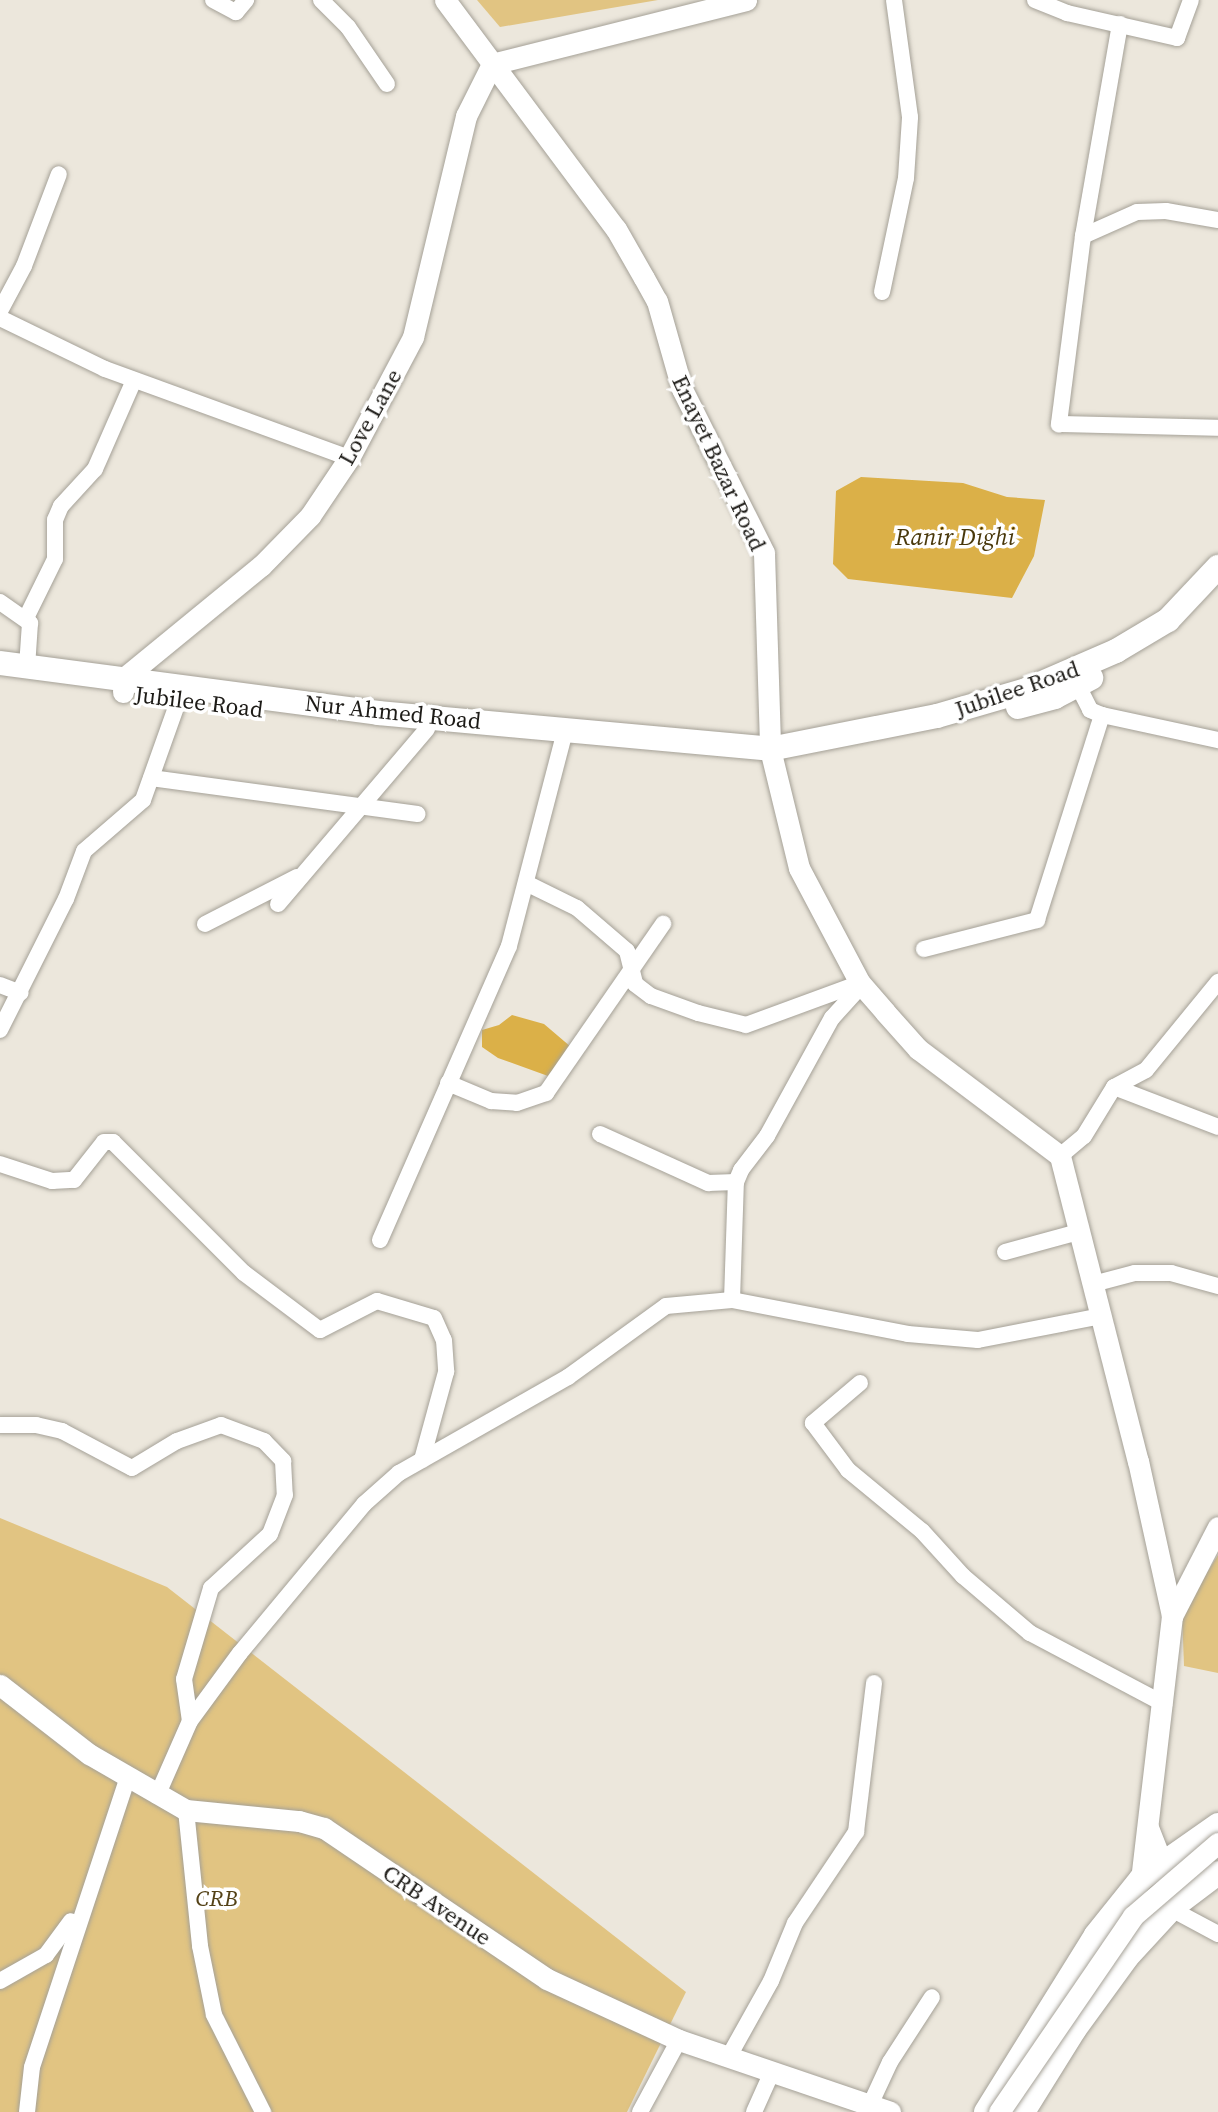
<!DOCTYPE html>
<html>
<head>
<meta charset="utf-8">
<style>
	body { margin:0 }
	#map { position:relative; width:1218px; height:2112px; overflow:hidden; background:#ece7dc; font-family:"Source Serif 4",serif }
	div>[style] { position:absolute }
	.green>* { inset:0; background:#e1c482 }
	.water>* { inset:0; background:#dbb048 }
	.roads { filter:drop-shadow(0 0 2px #a5a197) drop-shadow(0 0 2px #a5a197) }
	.street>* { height:16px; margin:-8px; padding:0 8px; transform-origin:8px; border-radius:8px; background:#fff }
	.secondary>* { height:21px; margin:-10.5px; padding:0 10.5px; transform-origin:10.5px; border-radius:10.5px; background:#fff }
	.primary>* { height:24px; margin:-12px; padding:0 12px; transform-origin:12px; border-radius:12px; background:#fff }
	.bridges { filter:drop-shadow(0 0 2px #a5a197) drop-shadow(0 0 2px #a5a197) }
	.secondary-bridge>* { height:21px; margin:-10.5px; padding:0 10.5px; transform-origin:10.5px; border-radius:10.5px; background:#fff }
	span { translate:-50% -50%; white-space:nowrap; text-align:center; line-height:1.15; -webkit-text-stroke:7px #fff; paint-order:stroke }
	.street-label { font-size:23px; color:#1d1b17 }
	.park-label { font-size:23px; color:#544217; font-style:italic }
	.water-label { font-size:24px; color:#49380b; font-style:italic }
</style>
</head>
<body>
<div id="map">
	<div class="green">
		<div style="clip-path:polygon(477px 0,658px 0,500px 27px)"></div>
		<div style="clip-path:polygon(0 1518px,167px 1587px,686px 1992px,627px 2112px,0 2112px)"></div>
		<div style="clip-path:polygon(1218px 1555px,1218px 1673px,1184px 1666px,1182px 1613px)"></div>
	</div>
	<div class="water">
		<div style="clip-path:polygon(861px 477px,963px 483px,1007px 497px,1045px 500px,1034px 556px,1012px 598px,848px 579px,833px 564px,836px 491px)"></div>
		<div style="clip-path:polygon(512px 1015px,544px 1024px,571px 1047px,548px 1076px,498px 1058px,482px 1047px,482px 1030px,499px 1025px)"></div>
	</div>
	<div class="roads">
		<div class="street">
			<div style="left:213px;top:0;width:26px;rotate:28deg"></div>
			<div style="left:236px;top:12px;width:16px;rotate:-50deg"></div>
			<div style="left:321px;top:0;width:38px;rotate:45deg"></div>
			<div style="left:348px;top:27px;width:69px;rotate:55.6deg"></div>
			<div style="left:1035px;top:0;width:35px;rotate:22deg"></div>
			<div style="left:1067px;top:13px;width:113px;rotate:12.8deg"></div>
			<div style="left:1177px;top:38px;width:40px;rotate:-69.8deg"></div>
			<div style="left:1120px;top:24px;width:215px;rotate:99.9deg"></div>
			<div style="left:1083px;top:236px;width:190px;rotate:97.3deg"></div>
			<div style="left:1059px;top:424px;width:159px;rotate:1.4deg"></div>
			<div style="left:1083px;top:236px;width:59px;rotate:-24deg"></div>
			<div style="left:1137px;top:212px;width:29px;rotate:-2deg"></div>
			<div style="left:1166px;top:211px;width:53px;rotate:9.8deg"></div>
			<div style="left:882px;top:292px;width:116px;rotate:-78.1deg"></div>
			<div style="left:906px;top:178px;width:61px;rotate:-86.2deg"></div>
			<div style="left:910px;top:117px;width:118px;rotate:-97.8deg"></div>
			<div style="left:0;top:311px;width:51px;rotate:-61.9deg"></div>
			<div style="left:24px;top:266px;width:98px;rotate:-69.2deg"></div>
			<div style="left:0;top:318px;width:117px;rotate:25.9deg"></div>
			<div style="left:105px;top:369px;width:260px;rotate:20deg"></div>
			<div style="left:0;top:602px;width:37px;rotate:35deg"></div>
			<div style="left:30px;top:623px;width:44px;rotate:93.9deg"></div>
			<div style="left:26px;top:618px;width:66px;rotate:-63.8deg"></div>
			<div style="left:55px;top:559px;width:39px;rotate:-90deg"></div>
			<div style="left:55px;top:520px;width:15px;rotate:-67deg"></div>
			<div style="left:61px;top:506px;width:50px;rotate:-47.4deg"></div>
			<div style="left:95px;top:469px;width:97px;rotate:-66.3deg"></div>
			<div style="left:1073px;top:676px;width:38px;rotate:63deg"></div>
			<div style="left:1090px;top:710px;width:13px;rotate:23deg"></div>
			<div style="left:1102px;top:715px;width:119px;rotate:12.2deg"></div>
			<div style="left:151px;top:778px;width:269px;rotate:7.7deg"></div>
			<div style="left:526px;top:883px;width:57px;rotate:26.1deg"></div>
			<div style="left:577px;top:908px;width:66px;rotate:40.7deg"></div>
			<div style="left:627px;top:951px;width:34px;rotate:76deg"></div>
			<div style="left:635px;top:984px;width:20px;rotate:37deg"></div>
			<div style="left:651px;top:996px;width:50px;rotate:19.9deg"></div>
			<div style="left:698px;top:1013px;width:49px;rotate:14deg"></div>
			<div style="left:746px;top:1025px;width:121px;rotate:-20.2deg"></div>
			<div style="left:278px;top:904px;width:230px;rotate:-49.6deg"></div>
			<div style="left:205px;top:924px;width:103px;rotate:-27.1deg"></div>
			<div style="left:924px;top:949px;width:117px;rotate:-14.4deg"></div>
			<div style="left:1037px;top:920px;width:215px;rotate:-72.4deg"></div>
			<div style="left:0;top:985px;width:22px;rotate:21deg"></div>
			<div style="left:0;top:1030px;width:147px;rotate:-63.3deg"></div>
			<div style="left:66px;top:899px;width:51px;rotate:-69.4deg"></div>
			<div style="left:84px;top:851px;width:78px;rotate:-40.8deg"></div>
			<div style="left:143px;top:800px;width:107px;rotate:-70.4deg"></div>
			<div style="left:448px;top:1083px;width:47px;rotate:22.7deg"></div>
			<div style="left:491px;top:1101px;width:26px;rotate:4deg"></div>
			<div style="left:517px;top:1103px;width:31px;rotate:-19deg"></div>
			<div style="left:546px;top:1093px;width:206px;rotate:-55.3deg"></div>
			<div style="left:1114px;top:1087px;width:111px;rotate:21deg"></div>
			<div style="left:600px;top:1134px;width:119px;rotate:24.4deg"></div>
			<div style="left:708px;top:1183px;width:28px;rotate:-2deg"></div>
			<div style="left:1060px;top:1156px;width:31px;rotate:-40deg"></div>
			<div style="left:1084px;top:1136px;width:57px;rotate:-58.5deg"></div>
			<div style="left:1114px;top:1087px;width:36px;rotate:-28deg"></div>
			<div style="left:1146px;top:1070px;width:114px;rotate:-50.7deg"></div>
			<div style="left:0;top:1164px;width:55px;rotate:18.1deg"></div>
			<div style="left:52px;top:1181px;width:22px;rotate:-3deg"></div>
			<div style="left:74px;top:1180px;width:48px;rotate:-51.7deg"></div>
			<div style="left:104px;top:1142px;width:9px"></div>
			<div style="left:113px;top:1142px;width:185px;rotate:45deg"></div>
			<div style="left:244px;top:1273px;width:95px;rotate:36.9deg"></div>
			<div style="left:320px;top:1330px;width:64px;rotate:-27deg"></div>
			<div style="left:377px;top:1301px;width:59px;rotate:16.6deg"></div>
			<div style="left:434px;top:1318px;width:24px;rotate:66deg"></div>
			<div style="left:444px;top:1340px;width:32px;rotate:86deg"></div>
			<div style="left:446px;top:1372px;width:91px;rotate:105.3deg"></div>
			<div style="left:380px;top:1240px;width:321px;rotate:-66.3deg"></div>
			<div style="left:509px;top:946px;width:214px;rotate:-75.4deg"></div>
			<div style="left:1005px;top:1252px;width:76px;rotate:-15.3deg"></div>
			<div style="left:1093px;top:1284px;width:43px;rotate:-14.7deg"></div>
			<div style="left:1135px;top:1273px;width:36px"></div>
			<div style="left:1171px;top:1273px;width:49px;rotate:15.5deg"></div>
			<div style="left:732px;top:1300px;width:118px;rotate:-88.1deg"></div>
			<div style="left:736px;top:1182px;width:13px;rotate:-67deg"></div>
			<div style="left:741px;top:1170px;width:43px;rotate:-52.6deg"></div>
			<div style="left:767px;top:1136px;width:135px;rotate:-61.2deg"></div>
			<div style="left:832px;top:1018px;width:45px;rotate:-47.7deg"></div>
			<div style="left:860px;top:1383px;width:62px;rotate:139.6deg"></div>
			<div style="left:813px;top:1423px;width:59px;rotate:53.3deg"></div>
			<div style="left:848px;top:1470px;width:96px;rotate:39.5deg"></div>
			<div style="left:922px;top:1531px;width:61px;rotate:47.7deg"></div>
			<div style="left:963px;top:1576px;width:88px;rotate:40.4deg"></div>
			<div style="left:1030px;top:1633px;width:152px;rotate:27.9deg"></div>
			<div style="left:0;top:1425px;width:36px"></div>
			<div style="left:36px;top:1425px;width:27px;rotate:13deg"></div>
			<div style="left:62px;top:1431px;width:79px;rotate:27.9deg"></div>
			<div style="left:132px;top:1468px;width:52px;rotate:-31deg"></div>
			<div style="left:177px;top:1441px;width:47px;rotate:-20deg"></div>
			<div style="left:221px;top:1425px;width:46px;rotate:20.4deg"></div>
			<div style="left:264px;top:1441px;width:28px;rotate:46deg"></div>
			<div style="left:283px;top:1461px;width:34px;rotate:87deg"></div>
			<div style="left:285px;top:1495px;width:42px;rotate:111deg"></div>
			<div style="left:270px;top:1534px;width:80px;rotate:137.5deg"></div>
			<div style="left:211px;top:1588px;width:95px;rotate:106.5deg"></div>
			<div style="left:184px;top:1679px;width:42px;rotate:81.9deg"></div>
			<div style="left:157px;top:1796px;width:82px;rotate:-66.3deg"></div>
			<div style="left:190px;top:1721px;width:84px;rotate:-53.7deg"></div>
			<div style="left:240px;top:1653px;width:194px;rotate:-50.2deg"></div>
			<div style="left:364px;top:1504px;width:47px;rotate:-41.5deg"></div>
			<div style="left:399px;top:1473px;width:194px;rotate:-29.6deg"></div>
			<div style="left:568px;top:1377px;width:121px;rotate:-35.9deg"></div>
			<div style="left:666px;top:1306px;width:66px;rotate:-5.2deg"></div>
			<div style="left:732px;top:1300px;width:179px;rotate:10.9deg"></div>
			<div style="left:908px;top:1334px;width:70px;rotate:4.9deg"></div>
			<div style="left:978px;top:1340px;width:125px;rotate:-11deg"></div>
			<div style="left:186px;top:1810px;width:137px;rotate:84.1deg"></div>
			<div style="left:200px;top:1946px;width:70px;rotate:78.5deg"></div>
			<div style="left:214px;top:2015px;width:109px;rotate:63.2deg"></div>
			<div style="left:1148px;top:1820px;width:55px;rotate:68.6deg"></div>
			<div style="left:1172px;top:1900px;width:11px;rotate:75deg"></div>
			<div style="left:1175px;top:1911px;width:49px;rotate:28.1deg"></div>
			<div style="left:0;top:1981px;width:53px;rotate:-29.5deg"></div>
			<div style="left:46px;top:1955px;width:42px;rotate:-53.7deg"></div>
			<div style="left:728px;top:2058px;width:88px;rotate:-60.8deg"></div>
			<div style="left:771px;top:1981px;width:63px;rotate:-67.5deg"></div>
			<div style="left:795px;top:1923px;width:110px;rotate:-56.2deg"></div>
			<div style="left:856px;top:1832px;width:150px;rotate:-83.1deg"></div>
			<div style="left:871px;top:2103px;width:45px;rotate:-65.1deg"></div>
			<div style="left:890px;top:2062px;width:77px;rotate:-57.1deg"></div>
			<div style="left:27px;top:2112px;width:45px;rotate:-83.7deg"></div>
			<div style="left:32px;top:2067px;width:303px;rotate:-71.7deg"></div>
			<div style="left:640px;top:2112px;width:82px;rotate:-61.6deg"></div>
			<div style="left:754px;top:2112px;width:42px;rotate:-65.9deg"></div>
		</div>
		<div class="secondary">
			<div style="left:445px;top:0;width:286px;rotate:53.3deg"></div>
			<div style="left:616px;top:229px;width:56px;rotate:60.3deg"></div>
			<div style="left:644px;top:278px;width:26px;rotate:61deg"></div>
			<div style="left:657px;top:301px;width:91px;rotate:74.1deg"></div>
			<div style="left:682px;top:389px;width:183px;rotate:63.4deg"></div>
			<div style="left:764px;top:553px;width:196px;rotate:88.2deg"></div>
			<div style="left:770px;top:749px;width:122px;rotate:76.3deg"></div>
			<div style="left:799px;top:868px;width:130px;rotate:62.1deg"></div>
			<div style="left:860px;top:983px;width:38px;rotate:49deg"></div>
			<div style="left:885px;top:1012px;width:50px;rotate:48.3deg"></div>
			<div style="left:918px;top:1049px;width:178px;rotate:37deg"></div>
			<div style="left:1060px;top:1156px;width:315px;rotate:75.7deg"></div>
			<div style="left:1138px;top:1461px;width:159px;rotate:77.6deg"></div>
			<div style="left:1172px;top:1616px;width:265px;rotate:96.7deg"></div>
			<div style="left:492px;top:64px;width:262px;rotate:-14.1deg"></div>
			<div style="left:123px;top:692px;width:14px;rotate:-86deg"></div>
			<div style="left:124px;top:678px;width:177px;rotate:-39.3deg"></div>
			<div style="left:261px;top:566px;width:70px;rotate:-45.6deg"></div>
			<div style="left:310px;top:516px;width:70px;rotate:-56.1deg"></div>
			<div style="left:349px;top:458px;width:137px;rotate:-62.1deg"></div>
			<div style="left:413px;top:337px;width:227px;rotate:-76.5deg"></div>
			<div style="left:466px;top:116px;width:58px;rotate:-63.4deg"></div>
			<div style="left:1172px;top:1616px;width:100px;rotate:-62.7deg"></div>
			<div style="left:0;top:1685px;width:113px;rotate:37.8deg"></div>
			<div style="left:89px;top:1754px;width:112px;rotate:30deg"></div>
			<div style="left:186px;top:1810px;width:114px;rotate:5.6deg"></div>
			<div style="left:299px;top:1821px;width:26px;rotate:16deg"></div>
			<div style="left:324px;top:1828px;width:269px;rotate:34.1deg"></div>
			<div style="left:547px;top:1979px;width:145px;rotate:24.8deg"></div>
			<div style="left:679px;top:2040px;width:223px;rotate:18.8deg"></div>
		</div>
		<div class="primary">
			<div style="left:0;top:663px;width:381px;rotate:7.5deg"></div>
			<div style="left:378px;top:713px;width:394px;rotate:5.2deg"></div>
			<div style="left:770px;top:749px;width:170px;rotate:-11.2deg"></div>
			<div style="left:937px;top:716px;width:93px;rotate:-16.3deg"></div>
			<div style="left:1026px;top:690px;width:98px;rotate:-23.4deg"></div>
			<div style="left:1116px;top:651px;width:61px;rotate:-30.8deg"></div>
			<div style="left:1168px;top:620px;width:73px;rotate:-46.7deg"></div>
			<div style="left:1018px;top:707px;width:38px;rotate:-15deg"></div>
			<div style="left:1055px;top:697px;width:41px;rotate:-27.8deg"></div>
			<div style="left:986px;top:2112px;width:208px;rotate:-58.1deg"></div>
			<div style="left:1096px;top:1935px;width:72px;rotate:-51.2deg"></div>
			<div style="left:1141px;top:1879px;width:94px;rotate:-35deg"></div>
			<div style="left:1023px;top:2112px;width:97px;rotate:-58.1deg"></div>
			<div style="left:1074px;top:2030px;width:90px;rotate:-54deg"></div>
			<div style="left:1127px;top:1957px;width:68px;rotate:-47.4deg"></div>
			<div style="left:1173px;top:1907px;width:56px;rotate:-37.1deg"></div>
		</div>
	</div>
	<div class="bridges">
		<div class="secondary-bridge">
			<div style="left:999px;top:2112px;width:237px;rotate:-55.6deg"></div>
			<div style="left:1133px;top:1916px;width:112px;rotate:-40.7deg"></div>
		</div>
	</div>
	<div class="street-label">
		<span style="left:370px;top:417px;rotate:-61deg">Love Lane</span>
		<span style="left:719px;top:463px;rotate:65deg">Enayet Bazar Road</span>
		<span style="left:1017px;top:689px;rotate:-19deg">Jubilee Road</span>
		<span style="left:199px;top:702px;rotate:7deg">Jubilee Road</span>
		<span style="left:393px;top:712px;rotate:6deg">Nur Ahmed Road</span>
		<span style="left:437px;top:1905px;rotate:34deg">CRB Avenue</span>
	</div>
	<div class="park-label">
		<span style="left:217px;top:1898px">CRB</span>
	</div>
	<div class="water-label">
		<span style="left:955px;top:537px">Ranir Dighi</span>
	</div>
</div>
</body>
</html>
